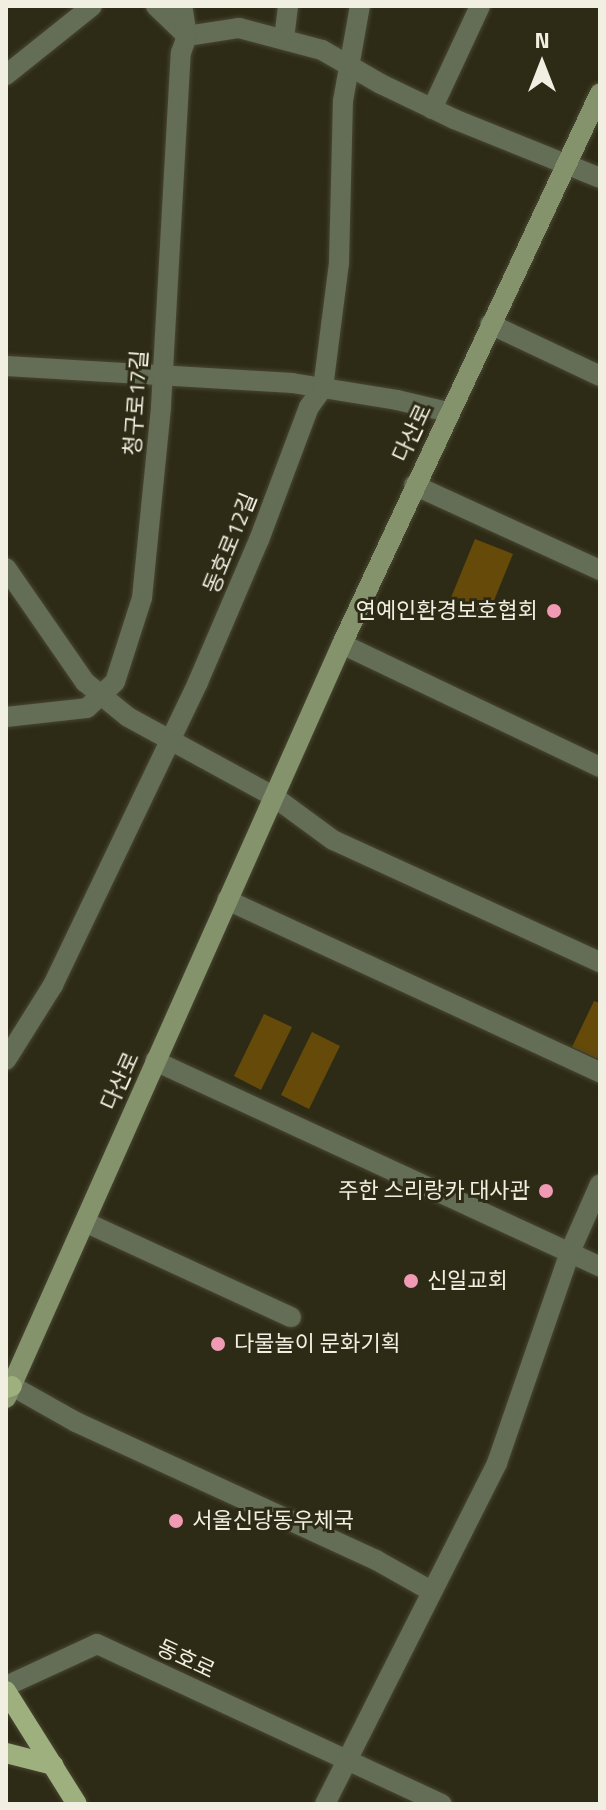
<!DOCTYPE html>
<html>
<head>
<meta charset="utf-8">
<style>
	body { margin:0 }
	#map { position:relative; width:606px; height:1810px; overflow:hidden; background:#2d2b15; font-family:"Titillium Web","Noto Sans KR",sans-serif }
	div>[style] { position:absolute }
	.building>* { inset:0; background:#664a0a }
	.roads { filter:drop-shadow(0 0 2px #484632) drop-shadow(0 0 2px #484632) }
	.street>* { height:20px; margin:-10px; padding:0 10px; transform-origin:10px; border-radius:10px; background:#646d55 }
	.secondary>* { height:20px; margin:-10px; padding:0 10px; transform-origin:10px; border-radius:10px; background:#85936d }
	.primary>* { height:20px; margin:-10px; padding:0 10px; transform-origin:10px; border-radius:10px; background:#9fb07f }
	.dots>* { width:22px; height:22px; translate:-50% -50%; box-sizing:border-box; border:4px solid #2d2b15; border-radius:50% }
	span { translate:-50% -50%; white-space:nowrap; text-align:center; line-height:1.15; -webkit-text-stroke:6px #2d2b15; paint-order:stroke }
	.street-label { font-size:22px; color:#f0efe2 }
	.poi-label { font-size:22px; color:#f0efe2 }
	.right { translate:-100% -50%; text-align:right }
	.left { translate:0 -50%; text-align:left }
	.frame { position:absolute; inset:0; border:8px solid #f0efe2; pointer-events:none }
	.north { position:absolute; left:502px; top:24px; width:80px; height:80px; -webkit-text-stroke:6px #2d2b15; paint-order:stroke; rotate:0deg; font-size:22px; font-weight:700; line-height:32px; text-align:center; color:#f0efe2 }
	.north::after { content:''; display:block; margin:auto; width:28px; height:36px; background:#f0efe2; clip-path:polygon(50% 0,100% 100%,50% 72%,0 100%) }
</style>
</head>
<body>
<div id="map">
	<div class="building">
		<div style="clip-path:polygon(475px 539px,513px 554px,488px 615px,450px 600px)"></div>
		<div style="clip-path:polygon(594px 1001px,600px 1003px,600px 1060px,572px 1047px)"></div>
		<div style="clip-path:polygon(264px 1014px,292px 1027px,261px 1090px,234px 1076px)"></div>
		<div style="clip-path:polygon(312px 1032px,340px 1046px,309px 1109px,281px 1095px)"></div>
	</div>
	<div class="roads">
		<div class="street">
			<div style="left:156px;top:6px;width:43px;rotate:44.1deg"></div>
			<div style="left:187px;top:36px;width:53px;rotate:-8.7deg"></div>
			<div style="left:239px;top:28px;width:86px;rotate:14.8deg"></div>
			<div style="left:322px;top:50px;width:68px;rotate:30deg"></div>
			<div style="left:381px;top:84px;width:81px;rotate:25.6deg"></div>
			<div style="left:454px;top:119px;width:157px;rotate:22deg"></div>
			<div style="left:284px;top:39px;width:33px;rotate:-83deg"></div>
			<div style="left:6px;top:75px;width:110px;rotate:-38.7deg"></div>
			<div style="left:432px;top:109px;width:114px;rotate:-65deg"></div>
			<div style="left:490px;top:324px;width:122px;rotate:25.3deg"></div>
			<div style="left:6px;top:366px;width:287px;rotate:3.4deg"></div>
			<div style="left:292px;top:383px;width:106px;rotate:9.2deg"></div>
			<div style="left:397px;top:400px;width:52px;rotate:13.2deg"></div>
			<div style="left:414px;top:485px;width:205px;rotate:24.6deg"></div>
			<div style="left:6px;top:568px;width:139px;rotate:55.3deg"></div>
			<div style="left:85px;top:682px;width:55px;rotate:39.1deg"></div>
			<div style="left:128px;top:717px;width:165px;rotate:28.6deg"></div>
			<div style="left:273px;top:796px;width:74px;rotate:36.3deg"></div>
			<div style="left:333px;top:840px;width:294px;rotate:24.6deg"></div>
			<div style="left:342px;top:644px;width:286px;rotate:25.5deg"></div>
			<div style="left:6px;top:717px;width:81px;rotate:-6.3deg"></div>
			<div style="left:87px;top:708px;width:38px;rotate:-43deg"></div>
			<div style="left:115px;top:682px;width:88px;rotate:-72.2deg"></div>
			<div style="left:142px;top:598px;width:193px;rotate:-84.3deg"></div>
			<div style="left:161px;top:406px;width:354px;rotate:-86.8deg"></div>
			<div style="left:181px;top:53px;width:18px;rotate:-71deg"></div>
			<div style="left:187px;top:36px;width:30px;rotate:-99deg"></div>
			<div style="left:227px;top:900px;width:411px;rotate:24.8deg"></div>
			<div style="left:6px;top:1060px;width:89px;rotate:-57.9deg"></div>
			<div style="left:53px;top:985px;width:336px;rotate:-64.4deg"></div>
			<div style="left:198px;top:682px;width:155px;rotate:-66.8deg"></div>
			<div style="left:259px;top:540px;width:142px;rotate:-69.4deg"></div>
			<div style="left:309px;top:407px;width:24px;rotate:-54deg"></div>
			<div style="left:323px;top:388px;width:126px;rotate:-82.7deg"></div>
			<div style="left:339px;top:263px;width:162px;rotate:-88.6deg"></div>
			<div style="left:343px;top:101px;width:97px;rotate:-79.9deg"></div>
			<div style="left:155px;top:1061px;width:490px;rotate:24.8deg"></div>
			<div style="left:85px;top:1222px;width:227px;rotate:24.8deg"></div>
			<div style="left:12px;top:1386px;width:73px;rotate:29.4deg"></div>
			<div style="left:76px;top:1422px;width:330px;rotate:24.7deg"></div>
			<div style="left:376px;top:1560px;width:63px;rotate:29.4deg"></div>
			<div style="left:6px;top:1686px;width:100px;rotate:-24.8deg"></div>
			<div style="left:97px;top:1644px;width:380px;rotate:24.9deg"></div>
			<div style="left:325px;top:1804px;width:382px;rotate:-63.2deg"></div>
			<div style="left:497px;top:1463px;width:223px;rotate:-70.9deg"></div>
			<div style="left:570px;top:1252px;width:74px;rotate:-66.2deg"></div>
		</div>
		<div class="secondary">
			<div style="left:6px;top:1398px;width:825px;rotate:-65.98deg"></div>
			<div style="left:342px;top:644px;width:608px;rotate:-64.91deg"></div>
		</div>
		<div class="primary">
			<div style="left:6px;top:1388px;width:6px;rotate:-18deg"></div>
			<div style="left:6px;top:1691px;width:133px;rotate:57.9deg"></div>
			<div style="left:6px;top:1753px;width:49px;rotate:14.3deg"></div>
		</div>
	</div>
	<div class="dots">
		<div style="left:554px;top:611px;background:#f09ab4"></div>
		<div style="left:546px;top:1191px;background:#f09ab4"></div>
		<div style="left:411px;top:1281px;background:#f09ab4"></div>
		<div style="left:218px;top:1344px;background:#f09ab4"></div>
		<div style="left:176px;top:1521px;background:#f09ab4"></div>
	</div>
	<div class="street-label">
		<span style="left:136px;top:403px;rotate:-86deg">청구로17길</span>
		<span style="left:412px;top:433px;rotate:-65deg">다산로</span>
		<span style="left:230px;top:543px;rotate:-68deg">동호로12길</span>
		<span style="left:120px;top:1081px;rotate:-66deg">다산로</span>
		<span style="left:186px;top:1659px;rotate:25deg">동호로</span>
	</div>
	<div class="poi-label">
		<span class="right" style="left:538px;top:611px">연예인환경보호협회</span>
		<span class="right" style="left:530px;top:1191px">주한 스리랑카 대사관</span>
		<span class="left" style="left:427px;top:1281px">신일교회</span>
		<span class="left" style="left:234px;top:1344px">다물놀이 문화기획</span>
		<span class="left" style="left:192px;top:1521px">서울신당동우체국</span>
	</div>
	<div class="frame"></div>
	<div class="north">N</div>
</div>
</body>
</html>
